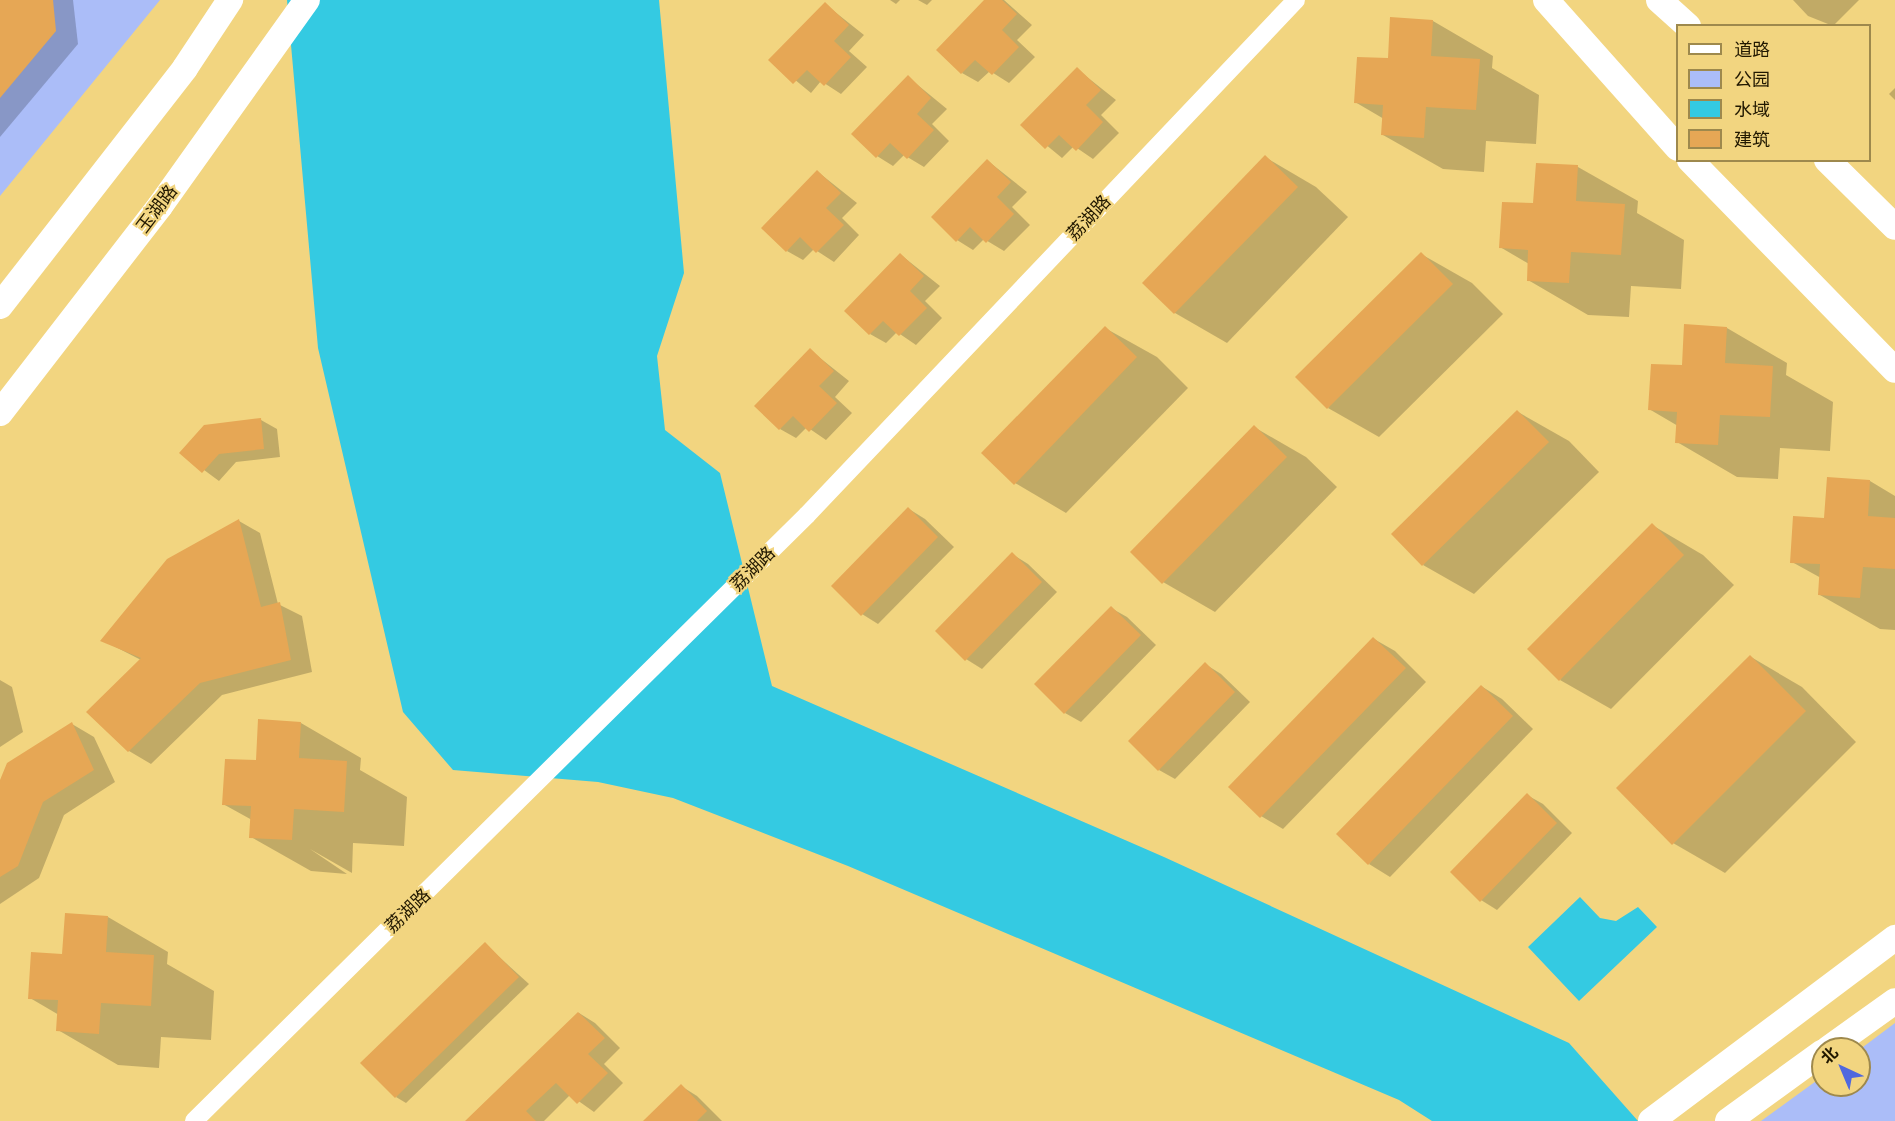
<!DOCTYPE html>
<html>
<head>
<meta charset="utf-8">
<style>
	body { margin:0 }
	#map { position:relative; width:1895px; height:1121px; overflow:hidden; background:#f2d580; font-family:Poppins,"Noto Sans SC",sans-serif }
	div>[style] { position:absolute }
	.green>* { inset:0; background:#abbdf8 }
	.water>* { inset:0; background:#34cae2 }
	.shadow>* { inset:0; background:#0003 }
	.building>* { inset:0; background:#e6a755 }
	.street>* { height:18px; margin:-9px; padding:0 9px; transform-origin:9px; border-radius:9px; background:#fff }
	.secondary>* { height:26px; margin:-13px; padding:0 13px; transform-origin:13px; border-radius:13px; background:#fff }
	span { translate:-50% -50%; white-space:nowrap; text-align:center; line-height:1.15; -webkit-text-stroke:4.5px #f2d580; paint-order:stroke }
	.street-label { font-size:18px; color:#211800 }
	.legend { position:absolute; left:1676px; top:24px; width:195px; height:138px; box-sizing:border-box; background:#f2d580; border:2px solid #9e894d; margin:0; padding:8px 10px; list-style:none; font-size:18px; color:#211800 }
	.legend li { display:flex; align-items:center; gap:12px; height:30px }
	.legend b { width:30px; border:2px solid #9e894d }
	.north { position:absolute; left:1811px; top:1037px; width:60px; height:60px; box-sizing:border-box; background:#f2d580; border:2px solid #9e894d; border-radius:50%; rotate:316deg; font-size:16px; font-weight:700; line-height:24px; text-align:center; color:#211800 }
	.north::after { content:''; display:block; margin:auto; width:21px; height:27px; background:#5068de; clip-path:polygon(50% 0,100% 100%,50% 72%,0 100%) }
</style>
</head>
<body>
<div id="map">
	<div class="green">
		<div style="clip-path:polygon(0 0,160px 0,0 196px)"></div>
		<div style="clip-path:polygon(1895px 1023px,1895px 1121px,1761px 1121px,1823px 1076px,1823px 1085px,1859px 1085px,1859px 1050px)"></div>
	</div>
	<div class="water">
		<div style="clip-path:polygon(287px 0,659px 0,684px 273px,657px 356px,665px 430px,720px 473px,772px 686px,1164px 857px,1569px 1043px,1638px 1121px,1432px 1121px,1399px 1100px,848px 866px,673px 798px,598px 782px,453px 770px,403px 712px,318px 348px)"></div>
		<div style="clip-path:polygon(1580px 897px,1600px 918px,1616px 921px,1638px 907px,1657px 927px,1579px 1001px,1528px 947px)"></div>
	</div>
	<div class="shadow">
		<div style="clip-path:polygon(0 0,73px 0,78px 44px,0 137px)"></div>
		<div style="clip-path:polygon(890px 0,900px 0,896px 4px)"></div>
		<div style="clip-path:polygon(918px 0,932px 0,927px 5px)"></div>
		<div style="clip-path:polygon(987px 0,1004px 0,1032px 25px,1017px 40px,1035px 57px,1009px 83px,990px 71px,978px 82px,962px 73px)"></div>
		<div style="clip-path:polygon(1793px 0,1859px 0,1833px 26px,1808px 16px)"></div>
		<div style="clip-path:polygon(825px 4px,864px 35px,849px 51px,867px 67px,841px 94px,821px 81px,811px 93px,771px 60px)"></div>
		<div style="clip-path:polygon(1433px 21px,1493px 56px,1492px 68px,1539px 95px,1536px 144px,1486px 141px,1484px 172px,1443px 169px,1383px 135px,1384px 119px,1355px 102px,1389px 60px)"></div>
		<div style="clip-path:polygon(1077px 69px,1116px 100px,1101px 115px,1119px 133px,1093px 159px,1074px 146px,1062px 158px,1022px 125px)"></div>
		<div style="clip-path:polygon(908px 77px,947px 109px,932px 124px,949px 141px,924px 167px,904px 155px,893px 166px,877px 156px)"></div>
		<div style="clip-path:polygon(1895px 88px,1895px 100px,1889px 94px)"></div>
		<div style="clip-path:polygon(1265px 157px,1316px 187px,1348px 217px,1227px 343px,1175px 313px,1144px 283px)"></div>
		<div style="clip-path:polygon(988px 161px,1027px 192px,1012px 207px,1030px 225px,1004px 251px,984px 239px,973px 250px,957px 240px)"></div>
		<div style="clip-path:polygon(1537px 164px,1578px 167px,1638px 201px,1637px 213px,1684px 240px,1681px 289px,1631px 286px,1629px 317px,1588px 315px,1528px 280px,1529px 264px,1500px 247px,1534px 205px)"></div>
		<div style="clip-path:polygon(818px 172px,857px 203px,842px 218px,859px 235px,834px 262px,814px 249px,803px 260px,787px 251px)"></div>
		<div style="clip-path:polygon(1421px 254px,1472px 283px,1503px 314px,1379px 437px,1328px 408px)"></div>
		<div style="clip-path:polygon(901px 255px,940px 286px,925px 301px,942px 318px,916px 345px,897px 332px,886px 343px,870px 334px)"></div>
		<div style="clip-path:polygon(1105px 328px,1157px 357px,1188px 388px,1066px 513px,1015px 483px)"></div>
		<div style="clip-path:polygon(1727px 328px,1787px 363px,1786px 375px,1833px 402px,1830px 451px,1780px 448px,1778px 479px,1737px 477px,1677px 442px,1678px 426px,1649px 409px,1683px 367px)"></div>
		<div style="clip-path:polygon(810px 350px,849px 381px,835px 397px,852px 413px,826px 440px,807px 427px,796px 438px,780px 429px)"></div>
		<div style="clip-path:polygon(1518px 412px,1569px 441px,1599px 472px,1474px 594px,1423px 565px)"></div>
		<div style="clip-path:polygon(261px 420px,277px 429px,280px 457px,236px 462px,219px 481px,181px 453px)"></div>
		<div style="clip-path:polygon(1254px 427px,1306px 457px,1337px 487px,1215px 612px,1163px 582px)"></div>
		<div style="clip-path:polygon(1870px 481px,1895px 496px,1895px 630px,1880px 629px,1820px 595px,1821px 578px,1792px 562px,1826px 520px)"></div>
		<div style="clip-path:polygon(909px 509px,925px 519px,954px 547px,878px 624px,862px 614px)"></div>
		<div style="clip-path:polygon(239px 521px,260px 533px,278px 604px,302px 616px,312px 672px,222px 695px,151px 764px,129px 751px,89px 712px,141px 660px,102px 640px)"></div>
		<div style="clip-path:polygon(1652px 525px,1703px 555px,1734px 585px,1611px 709px,1560px 680px)"></div>
		<div style="clip-path:polygon(1012px 554px,1028px 564px,1057px 592px,982px 669px,966px 659px)"></div>
		<div style="clip-path:polygon(1111px 608px,1127px 617px,1156px 645px,1081px 722px,1065px 713px)"></div>
		<div style="clip-path:polygon(1374px 639px,1395px 651px,1426px 682px,1283px 829px,1261px 816px)"></div>
		<div style="clip-path:polygon(1751px 657px,1802px 687px,1856px 742px,1725px 873px,1673px 843px)"></div>
		<div style="clip-path:polygon(1205px 664px,1221px 674px,1250px 702px,1175px 779px,1159px 770px)"></div>
		<div style="clip-path:polygon(0 680px,12px 687px,23px 732px,0 747px)"></div>
		<div style="clip-path:polygon(1481px 686px,1502px 699px,1533px 729px,1390px 877px,1369px 864px)"></div>
		<div style="clip-path:polygon(301px 723px,361px 758px,360px 770px,407px 797px,404px 846px,353px 843px,352px 873px,310px 849px,347px 874px,311px 871px,251px 837px,252px 820px,223px 804px,257px 762px)"></div>
		<div style="clip-path:polygon(72px 724px,94px 737px,115px 782px,64px 815px,39px 878px,0 904px,0 784px)"></div>
		<div style="clip-path:polygon(1527px 795px,1543px 804px,1572px 833px,1497px 910px,1481px 900px)"></div>
		<div style="clip-path:polygon(108px 917px,168px 952px,167px 964px,214px 991px,211px 1040px,161px 1037px,159px 1068px,118px 1065px,58px 1030px,59px 1015px,30px 998px,64px 956px)"></div>
		<div style="clip-path:polygon(485px 944px,529px 984px,406px 1103px,396px 1097px)"></div>
		<div style="clip-path:polygon(579px 1013px,595px 1023px,620px 1048px,604px 1064px,623px 1083px,594px 1112px,570px 1095px,544px 1121px,468px 1121px)"></div>
		<div style="clip-path:polygon(681px 1086px,697px 1096px,722px 1121px,645px 1121px)"></div>
	</div>
	<div class="building">
		<div style="clip-path:polygon(0 0,53px 0,56px 31px,0 98px)"></div>
		<div style="clip-path:polygon(984px 0,1002px 0,1017px 14px,1002px 30px,1019px 47px,992px 75px,975px 60px,961px 74px,936px 50px)"></div>
		<div style="clip-path:polygon(825px 2px,849px 25px,834px 41px,851px 57px,824px 86px,807px 70px,793px 84px,768px 60px)"></div>
		<div style="clip-path:polygon(1390px 17px,1433px 20px,1431px 56px,1480px 59px,1476px 110px,1426px 107px,1424px 138px,1381px 135px,1383px 105px,1354px 103px,1357px 57px,1388px 58px)"></div>
		<div style="clip-path:polygon(1077px 67px,1101px 90px,1086px 105px,1103px 122px,1076px 151px,1059px 135px,1045px 149px,1020px 125px)"></div>
		<div style="clip-path:polygon(908px 75px,931px 98px,917px 114px,934px 130px,907px 159px,890px 143px,876px 158px,851px 134px)"></div>
		<div style="clip-path:polygon(1265px 155px,1298px 187px,1174px 314px,1142px 283px)"></div>
		<div style="clip-path:polygon(987px 159px,1011px 182px,997px 197px,1014px 214px,986px 243px,970px 227px,956px 242px,931px 217px)"></div>
		<div style="clip-path:polygon(1536px 163px,1578px 165px,1576px 201px,1625px 204px,1621px 255px,1571px 252px,1569px 283px,1527px 281px,1528px 250px,1499px 248px,1502px 202px,1533px 203px)"></div>
		<div style="clip-path:polygon(817px 170px,841px 193px,826px 208px,844px 225px,816px 253px,800px 237px,786px 252px,761px 228px)"></div>
		<div style="clip-path:polygon(1421px 252px,1453px 284px,1327px 409px,1295px 377px)"></div>
		<div style="clip-path:polygon(900px 253px,924px 276px,910px 291px,927px 308px,899px 336px,883px 321px,869px 335px,844px 311px)"></div>
		<div style="clip-path:polygon(1684px 324px,1727px 327px,1725px 363px,1773px 366px,1770px 417px,1720px 415px,1718px 445px,1675px 443px,1677px 412px,1648px 410px,1651px 364px,1682px 365px)"></div>
		<div style="clip-path:polygon(1105px 326px,1137px 357px,1014px 485px,981px 453px)"></div>
		<div style="clip-path:polygon(810px 348px,834px 371px,819px 386px,837px 403px,809px 432px,793px 416px,779px 430px,754px 406px)"></div>
		<div style="clip-path:polygon(1517px 410px,1549px 442px,1422px 566px,1391px 534px)"></div>
		<div style="clip-path:polygon(261px 418px,264px 449px,219px 454px,202px 473px,179px 453px,204px 425px)"></div>
		<div style="clip-path:polygon(1254px 425px,1287px 457px,1162px 584px,1130px 552px)"></div>
		<div style="clip-path:polygon(1827px 477px,1870px 480px,1868px 516px,1895px 518px,1895px 569px,1863px 567px,1860px 598px,1818px 595px,1820px 564px,1790px 563px,1793px 516px,1824px 518px)"></div>
		<div style="clip-path:polygon(908px 507px,938px 537px,861px 616px,831px 586px)"></div>
		<div style="clip-path:polygon(239px 519px,261px 607px,280px 602px,291px 660px,200px 683px,128px 752px,86px 712px,141px 658px,100px 641px,167px 559px)"></div>
		<div style="clip-path:polygon(1652px 523px,1684px 555px,1559px 681px,1527px 649px)"></div>
		<div style="clip-path:polygon(1012px 552px,1042px 582px,965px 661px,935px 631px)"></div>
		<div style="clip-path:polygon(1111px 606px,1141px 635px,1064px 714px,1034px 684px)"></div>
		<div style="clip-path:polygon(1373px 637px,1406px 668px,1260px 818px,1228px 787px)"></div>
		<div style="clip-path:polygon(1750px 655px,1806px 711px,1672px 845px,1616px 788px)"></div>
		<div style="clip-path:polygon(1205px 662px,1235px 692px,1158px 771px,1128px 741px)"></div>
		<div style="clip-path:polygon(1481px 685px,1513px 716px,1368px 865px,1336px 834px)"></div>
		<div style="clip-path:polygon(258px 719px,301px 722px,299px 758px,347px 761px,344px 812px,294px 809px,292px 840px,249px 838px,251px 806px,222px 805px,225px 759px,256px 760px)"></div>
		<div style="clip-path:polygon(72px 722px,94px 770px,43px 802px,18px 866px,0 877px,0 780px,7px 763px)"></div>
		<div style="clip-path:polygon(1527px 793px,1557px 823px,1480px 902px,1450px 872px)"></div>
		<div style="clip-path:polygon(65px 913px,108px 916px,106px 952px,154px 955px,151px 1006px,101px 1003px,99px 1034px,56px 1031px,58px 1000px,28px 999px,31px 952px,62px 954px)"></div>
		<div style="clip-path:polygon(485px 942px,519px 977px,395px 1098px,360px 1063px)"></div>
		<div style="clip-path:polygon(578px 1012px,605px 1038px,588px 1054px,608px 1073px,577px 1104px,556px 1083px,526px 1111px,536px 1121px,465px 1121px)"></div>
		<div style="clip-path:polygon(681px 1084px,707px 1111px,697px 1121px,643px 1121px)"></div>
	</div>
	<div class="street">
		<div style="left:194px;top:1121px;width:862px;rotate:-44.67deg"></div>
		<div style="left:807px;top:515px;width:710px;rotate:-46.48deg"></div>
	</div>
	<div class="secondary">
		<div style="left:1546px;top:0;width:198px;rotate:48.3deg"></div>
		<div style="left:1659px;top:0;width:39px;rotate:42deg"></div>
		<div style="left:1690px;top:160px;width:293px;rotate:45.7deg"></div>
		<div style="left:1827px;top:160px;width:95px;rotate:44.6deg"></div>
		<div style="left:0;top:306px;width:301px;rotate:-52.1deg"></div>
		<div style="left:185px;top:68px;width:82px;rotate:-56.5deg"></div>
		<div style="left:0;top:413px;width:262px;rotate:-52.3deg"></div>
		<div style="left:160px;top:206px;width:253px;rotate:-54.5deg"></div>
		<div style="left:1828px;top:1049px;width:82px;rotate:-35.6deg"></div>
		<div style="left:1651px;top:1121px;width:305px;rotate:-36.9deg"></div>
		<div style="left:1728px;top:1121px;width:117px;rotate:-36deg"></div>
	</div>
	<div class="street-label">
		<span style="left:157px;top:209px;rotate:-53deg">玉湖路</span>
		<span style="left:1089px;top:218px;rotate:-47deg">荔湖路</span>
		<span style="left:753px;top:569px;rotate:-45deg">荔湖路</span>
		<span style="left:408px;top:911px;rotate:-44deg">荔湖路</span>
	</div>
	<ul class="legend">
	<li><b style="height:8px;background:#fff"></b>道路</li>
	<li><b style="height:16px;background:#abbdf8"></b>公园</li>
	<li><b style="height:16px;background:#34cae2"></b>水域</li>
	<li><b style="height:16px;background:#e6a755"></b>建筑</li>
	</ul>
	<div class="north">北</div>
</div>
</body>
</html>
